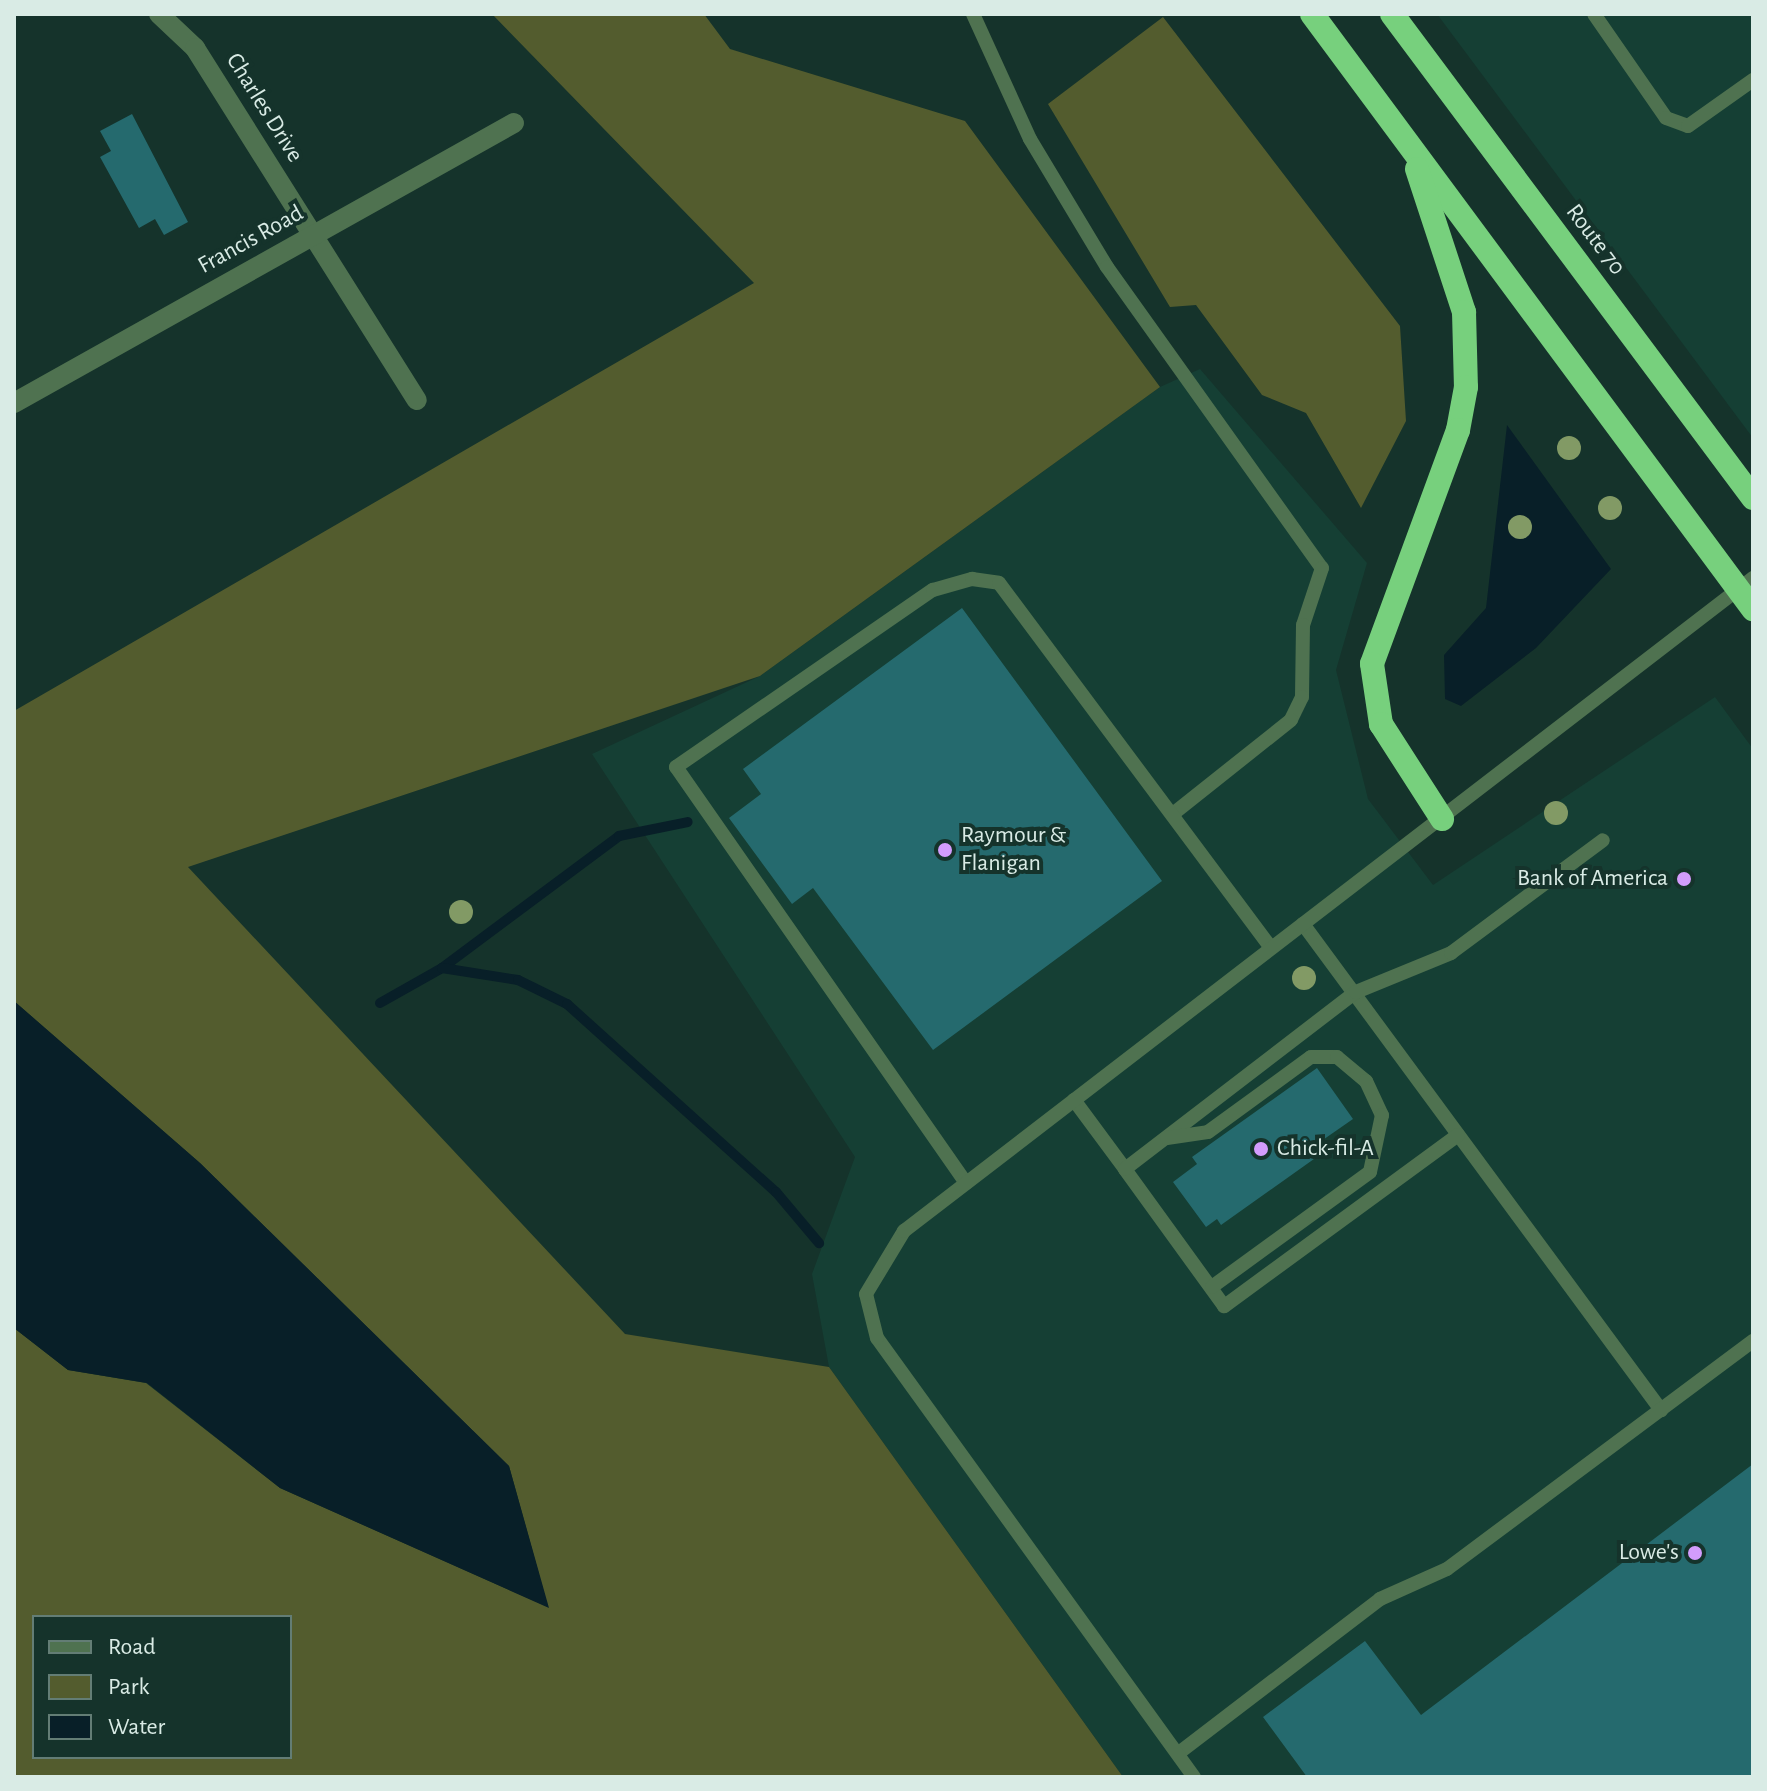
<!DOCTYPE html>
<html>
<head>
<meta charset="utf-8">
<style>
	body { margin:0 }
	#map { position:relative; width:1767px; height:1791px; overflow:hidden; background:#15332b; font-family:"Alegreya Sans",sans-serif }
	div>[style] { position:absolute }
	.built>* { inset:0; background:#153f34 }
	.green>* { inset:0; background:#535c2e }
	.water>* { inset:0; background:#081f28 }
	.stream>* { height:10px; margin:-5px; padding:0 5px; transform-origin:5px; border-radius:5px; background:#081f28 }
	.building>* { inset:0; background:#256a6e }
	.lane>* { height:14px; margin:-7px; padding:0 7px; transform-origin:7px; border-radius:7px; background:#4f7250 }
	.street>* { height:20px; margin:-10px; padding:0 10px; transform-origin:10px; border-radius:10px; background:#4f7250 }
	.highway>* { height:24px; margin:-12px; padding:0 12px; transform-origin:12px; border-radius:12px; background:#77d07d }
	.trees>* { width:24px; height:24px; margin:-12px; border-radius:50%; background:#829a65 }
	.dots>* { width:22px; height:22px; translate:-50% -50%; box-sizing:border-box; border:4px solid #15332b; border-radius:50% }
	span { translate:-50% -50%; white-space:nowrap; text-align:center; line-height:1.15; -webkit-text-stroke:8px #15332b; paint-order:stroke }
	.street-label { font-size:24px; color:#d9ebe5 }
	.poi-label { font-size:24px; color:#d9ebe5 }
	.left { translate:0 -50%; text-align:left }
	.right { translate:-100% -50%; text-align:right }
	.frame { position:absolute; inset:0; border:16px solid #d9ebe5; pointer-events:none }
	.legend { position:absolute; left:32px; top:1615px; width:260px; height:144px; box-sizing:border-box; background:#15332b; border:2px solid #637d75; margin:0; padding:10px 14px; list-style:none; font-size:24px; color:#d9ebe5 }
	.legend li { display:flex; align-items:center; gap:16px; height:40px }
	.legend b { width:40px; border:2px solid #637d75 }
</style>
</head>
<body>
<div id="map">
	<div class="built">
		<div style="clip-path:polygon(1437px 14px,1753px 14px,1753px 438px)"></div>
		<div style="clip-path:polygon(1200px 369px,1367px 563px,1336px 670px,1368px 799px,1433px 885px,1715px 697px,1753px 749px,1753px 1777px,1123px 1777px,829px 1367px,812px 1274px,855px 1157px,592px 754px,760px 676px,1160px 387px)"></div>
	</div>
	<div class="green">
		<div style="clip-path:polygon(evenodd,492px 14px,704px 14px,730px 49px,965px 121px,1160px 387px,760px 676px,188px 867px,625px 1334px,829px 1367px,1123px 1777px,14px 1777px,14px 1328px,68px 1370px,146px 1383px,280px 1488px,548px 1607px,509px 1466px,200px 1163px,14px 1001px,14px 711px,754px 283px,492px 14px,34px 1617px,290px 1617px,290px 1757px,34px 1757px,34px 1617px)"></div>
		<div style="clip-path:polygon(1163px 17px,1400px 326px,1406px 421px,1361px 508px,1306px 413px,1262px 395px,1196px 305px,1170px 307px,1048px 104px)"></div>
	</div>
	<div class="water">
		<div style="clip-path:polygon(1507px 425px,1611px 569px,1536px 648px,1461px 706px,1445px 699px,1444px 655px,1486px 608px)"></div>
		<div style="clip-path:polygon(14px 1001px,200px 1163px,509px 1466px,549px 1608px,280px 1488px,147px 1383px,68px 1370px,14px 1328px)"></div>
	</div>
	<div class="stream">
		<div style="left:442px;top:968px;width:221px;rotate:-36.7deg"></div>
		<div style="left:619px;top:836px;width:70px;rotate:-11.5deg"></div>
		<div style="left:380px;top:1003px;width:71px;rotate:-29.4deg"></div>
		<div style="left:442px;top:968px;width:77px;rotate:9deg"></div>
		<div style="left:518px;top:980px;width:55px;rotate:26.1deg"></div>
		<div style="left:567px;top:1004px;width:281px;rotate:42deg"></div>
		<div style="left:776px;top:1192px;width:67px;rotate:49.9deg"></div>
	</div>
	<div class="building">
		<div style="clip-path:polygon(132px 114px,188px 222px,164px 235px,155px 219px,139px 228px,100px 157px,111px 151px,100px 131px)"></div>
		<div style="clip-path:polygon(962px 608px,1162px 881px,933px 1050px,813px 888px,792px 904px,729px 818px,761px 794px,743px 769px)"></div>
		<div style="clip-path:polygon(1317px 1068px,1353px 1119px,1317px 1144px,1321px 1154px,1221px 1225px,1217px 1219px,1206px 1227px,1173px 1182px,1197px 1164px,1192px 1157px)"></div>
		<div style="clip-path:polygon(1753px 1464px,1753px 1777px,1307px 1777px,1263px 1717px,1365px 1641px,1421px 1715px)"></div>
	</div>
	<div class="lane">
		<div style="left:973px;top:14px;width:137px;rotate:65.5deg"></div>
		<div style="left:1030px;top:139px;width:149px;rotate:59deg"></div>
		<div style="left:1107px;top:267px;width:370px;rotate:54.5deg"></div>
		<div style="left:1322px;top:568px;width:60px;rotate:108.4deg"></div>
		<div style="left:1303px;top:625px;width:72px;rotate:90.8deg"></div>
		<div style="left:1302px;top:697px;width:25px;rotate:116deg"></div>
		<div style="left:1291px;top:720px;width:149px;rotate:141.5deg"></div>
		<div style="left:1594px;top:14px;width:126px;rotate:55.3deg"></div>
		<div style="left:1666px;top:118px;width:23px;rotate:20deg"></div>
		<div style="left:1688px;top:126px;width:80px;rotate:-35.3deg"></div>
		<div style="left:1303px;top:924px;width:604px;rotate:53.62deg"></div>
		<div style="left:1074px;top:1100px;width:86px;rotate:53.5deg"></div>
		<div style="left:1458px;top:1135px;width:290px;rotate:143.8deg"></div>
		<div style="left:1224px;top:1306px;width:169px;rotate:-125.9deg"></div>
		<div style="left:1125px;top:1169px;width:291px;rotate:-37.5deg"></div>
		<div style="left:1356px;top:992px;width:103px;rotate:-22.3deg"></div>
		<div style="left:1451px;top:953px;width:189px;rotate:-36.6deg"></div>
		<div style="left:1167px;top:1138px;width:41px;rotate:-8.3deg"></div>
		<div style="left:1208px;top:1132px;width:127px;rotate:-36.1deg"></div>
		<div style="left:1311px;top:1057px;width:26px"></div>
		<div style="left:1337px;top:1057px;width:38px;rotate:40deg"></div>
		<div style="left:1366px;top:1081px;width:38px;rotate:65deg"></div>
		<div style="left:1382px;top:1115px;width:58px;rotate:101.9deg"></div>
		<div style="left:1370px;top:1172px;width:195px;rotate:144deg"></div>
		<div style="left:966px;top:1183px;width:507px;rotate:-124.88deg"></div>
		<div style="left:676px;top:767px;width:312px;rotate:-34.6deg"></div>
		<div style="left:933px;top:590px;width:41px;rotate:-15.8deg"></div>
		<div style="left:972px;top:579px;width:27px;rotate:8deg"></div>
		<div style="left:999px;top:583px;width:455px;rotate:53.3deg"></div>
		<div style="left:1180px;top:1752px;width:252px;rotate:-37.4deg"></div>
		<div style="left:1380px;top:1599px;width:73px;rotate:-24.1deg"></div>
		<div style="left:1447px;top:1569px;width:382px;rotate:-36.7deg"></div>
		<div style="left:1194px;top:1777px;width:541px;rotate:-125.83deg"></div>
		<div style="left:877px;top:1338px;width:45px;rotate:-104deg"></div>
		<div style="left:866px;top:1294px;width:74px;rotate:-58.9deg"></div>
		<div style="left:904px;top:1231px;width:1071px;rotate:-37.57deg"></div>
	</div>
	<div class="street">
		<div style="left:159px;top:14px;width:50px;rotate:43.4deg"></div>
		<div style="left:195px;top:48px;width:416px;rotate:57.8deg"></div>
		<div style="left:14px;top:403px;width:573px;rotate:-29.25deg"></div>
	</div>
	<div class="highway">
		<div style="left:1312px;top:14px;width:741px;rotate:53.46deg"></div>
		<div style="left:1392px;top:14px;width:604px;rotate:53.28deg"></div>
		<div style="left:1417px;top:169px;width:151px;rotate:71.8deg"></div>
		<div style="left:1464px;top:312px;width:75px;rotate:88.5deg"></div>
		<div style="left:1466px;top:387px;width:44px;rotate:100.5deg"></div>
		<div style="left:1458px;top:430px;width:249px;rotate:110.2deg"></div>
		<div style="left:1372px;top:664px;width:61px;rotate:81.5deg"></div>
		<div style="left:1381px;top:724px;width:113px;rotate:57.3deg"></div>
	</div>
	<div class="trees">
		<div style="left:1569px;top:448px"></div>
		<div style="left:1610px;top:508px"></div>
		<div style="left:1520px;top:527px"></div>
		<div style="left:1556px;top:813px"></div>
		<div style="left:461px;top:912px"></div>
		<div style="left:1304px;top:978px"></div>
	</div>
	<div class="dots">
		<div style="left:945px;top:850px;background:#d39cfc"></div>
		<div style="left:1684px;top:879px;background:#d39cfc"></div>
		<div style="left:1261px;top:1149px;background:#d39cfc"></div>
		<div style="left:1695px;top:1553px;background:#d39cfc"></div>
	</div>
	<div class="street-label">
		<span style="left:264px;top:108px;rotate:58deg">Charles Drive</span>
		<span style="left:251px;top:240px;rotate:-29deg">Francis Road</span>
		<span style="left:1595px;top:240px;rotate:53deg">Route 70</span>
	</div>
	<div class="poi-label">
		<span class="left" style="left:961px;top:850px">Raymour &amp;<br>Flanigan</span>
		<span class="right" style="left:1668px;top:879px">Bank of America</span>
		<span class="left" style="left:1277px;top:1149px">Chick-fil-A</span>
		<span class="right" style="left:1679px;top:1553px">Lowe's</span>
	</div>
	<div class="frame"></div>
	<ul class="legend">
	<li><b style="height:10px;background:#4f7250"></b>Road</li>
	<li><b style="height:22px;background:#535c2e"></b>Park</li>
	<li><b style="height:22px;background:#081f28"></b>Water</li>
	</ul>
</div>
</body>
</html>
